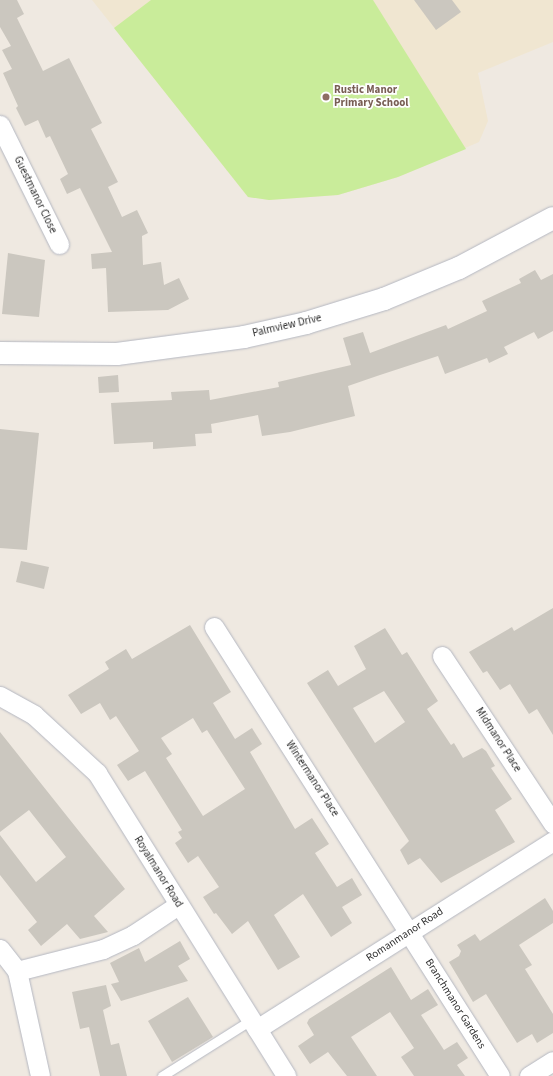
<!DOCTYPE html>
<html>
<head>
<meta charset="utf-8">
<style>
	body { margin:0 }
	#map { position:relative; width:553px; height:1076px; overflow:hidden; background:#efe9e1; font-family:"Source Sans 3",sans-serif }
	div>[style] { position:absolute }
	.education>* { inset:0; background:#f0e6d1 }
	.pitch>* { inset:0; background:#c9ec9a }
	.building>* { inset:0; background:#cbc7bf }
	.roads { filter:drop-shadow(0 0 1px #b4b7c1) drop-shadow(0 0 1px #b4b7c1) }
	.lane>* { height:9px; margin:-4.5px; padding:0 4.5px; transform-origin:4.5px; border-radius:4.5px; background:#fff }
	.street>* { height:19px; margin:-9.5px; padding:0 9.5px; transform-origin:9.5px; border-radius:9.5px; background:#fff }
	.secondary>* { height:22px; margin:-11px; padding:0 11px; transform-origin:11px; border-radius:11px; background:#fff }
	.dots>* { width:11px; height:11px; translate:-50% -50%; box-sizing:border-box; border:2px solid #fff; border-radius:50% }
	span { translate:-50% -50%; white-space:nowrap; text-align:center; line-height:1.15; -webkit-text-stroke:3.5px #fff; paint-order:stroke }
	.education-label { font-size:11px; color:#785e54; font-weight:700 }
	.left { translate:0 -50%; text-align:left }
	.street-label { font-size:11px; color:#2e2e2e }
</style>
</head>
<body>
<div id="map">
	<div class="education">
		<div style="clip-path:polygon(92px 0,553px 0,553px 42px,478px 73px,488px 121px,479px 142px,398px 177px,338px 195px,269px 200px,248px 197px)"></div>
	</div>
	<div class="pitch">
		<div style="clip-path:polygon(151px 0,373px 0,466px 149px,398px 177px,338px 195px,269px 200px,248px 197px,114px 28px)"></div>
	</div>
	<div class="building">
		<div style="clip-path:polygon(0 0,17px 0,24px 14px,17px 18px,43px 71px,69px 58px,102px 123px,91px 129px,118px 182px,108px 187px,122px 217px,137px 210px,148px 233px,142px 236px,143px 265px,161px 262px,164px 285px,179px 278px,189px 299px,168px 310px,108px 312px,106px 268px,92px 269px,91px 254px,112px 252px,80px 188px,67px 194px,60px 179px,68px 174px,50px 136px,46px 138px,38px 120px,25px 126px,16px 108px,18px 106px,3px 73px,12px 69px,2px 50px,11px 46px,0 27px)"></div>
		<div style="clip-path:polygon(414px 0,452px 0,461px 12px,436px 30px)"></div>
		<div style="clip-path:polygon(8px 253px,45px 260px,39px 317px,2px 314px)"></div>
		<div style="clip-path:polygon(535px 270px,541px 280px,553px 274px,553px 331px,538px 339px,534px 332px,504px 347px,508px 354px,489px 363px,487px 358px,445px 374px,438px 356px,377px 376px,348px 386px,355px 416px,290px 432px,262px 436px,258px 415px,211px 424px,212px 433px,195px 434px,196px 446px,153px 449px,153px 442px,114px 444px,111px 403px,172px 400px,171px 392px,209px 390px,210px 400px,279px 387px,278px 382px,351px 365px,343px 338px,363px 332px,370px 353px,446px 325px,448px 329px,487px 311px,482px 301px,521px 283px,519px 279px)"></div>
		<div style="clip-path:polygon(118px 375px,119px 392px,99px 393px,98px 377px)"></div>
		<div style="clip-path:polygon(0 429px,39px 433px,27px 550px,0 548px)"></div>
		<div style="clip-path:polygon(21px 561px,49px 567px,44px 589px,16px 582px)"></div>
		<div style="clip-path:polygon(553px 608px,553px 735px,537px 709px,529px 714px,510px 684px,500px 690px,487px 671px,483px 673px,469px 652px,512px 627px,514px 631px)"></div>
		<div style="clip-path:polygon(evenodd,190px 625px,231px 692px,213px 703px,235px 739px,252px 728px,262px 744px,250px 752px,295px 829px,312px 818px,329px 844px,315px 853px,337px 887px,352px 878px,362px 895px,342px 907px,352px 923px,331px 937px,303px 894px,274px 915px,300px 957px,278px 970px,248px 921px,232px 934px,216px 913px,214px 914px,203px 897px,219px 887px,198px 856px,188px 863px,175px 843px,182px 838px,178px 832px,182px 830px,145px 771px,128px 781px,117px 765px,139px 751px,116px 716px,110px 720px,100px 703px,81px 714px,68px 695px,109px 669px,105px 662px,126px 649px,132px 659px,190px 625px,193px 718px,202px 733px,207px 730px,245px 789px,203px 816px,166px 758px,172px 754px,161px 738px,193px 718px)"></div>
		<div style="clip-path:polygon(evenodd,385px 628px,402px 655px,407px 652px,438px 701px,427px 709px,451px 745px,454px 743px,463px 758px,482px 748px,486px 751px,495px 766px,491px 768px,512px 799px,495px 810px,515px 842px,441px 883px,420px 858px,408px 865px,400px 850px,409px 841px,307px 683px,328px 670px,338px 686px,366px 669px,354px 646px,385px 628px,384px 691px,405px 722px,375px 743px,353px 708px,384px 691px)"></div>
		<div style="clip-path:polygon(0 732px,125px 889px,94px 916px,108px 932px,80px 939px,67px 924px,41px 946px,28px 930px,37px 922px,0 875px,0 835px,36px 882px,66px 857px,29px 810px,0 832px)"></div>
		<div style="clip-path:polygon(545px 898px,553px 911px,553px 923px,519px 945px,532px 965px,525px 969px,553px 1014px,553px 1033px,537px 1043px,532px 1034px,517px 1043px,486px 994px,473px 1002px,449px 962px,459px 956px,461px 951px,457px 945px,475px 934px,480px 941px)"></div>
		<div style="clip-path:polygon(180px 941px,190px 959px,178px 966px,188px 981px,121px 1001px,111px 984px,119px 982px,110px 963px,139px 948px,145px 962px)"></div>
		<div style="clip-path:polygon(391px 967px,411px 1000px,428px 989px,438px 1005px,421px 1015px,444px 1050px,457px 1042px,468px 1058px,457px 1065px,465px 1076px,414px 1076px,401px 1057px,414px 1048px,390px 1012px,351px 1037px,377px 1076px,347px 1076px,328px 1052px,310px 1064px,298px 1046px,314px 1035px,307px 1023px,309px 1019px)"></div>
		<div style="clip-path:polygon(106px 985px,111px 1006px,103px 1010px,111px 1045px,119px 1043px,127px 1076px,100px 1076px,89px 1027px,80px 1029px,72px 992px)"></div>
		<div style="clip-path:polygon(188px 997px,213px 1037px,172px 1062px,148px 1021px)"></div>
	</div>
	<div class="roads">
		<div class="lane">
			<div style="left:162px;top:1076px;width:105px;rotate:-32.2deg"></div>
		</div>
		<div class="street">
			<div style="left:0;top:125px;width:133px;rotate:63.6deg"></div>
			<div style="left:214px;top:627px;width:532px;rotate:57.5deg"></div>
			<div style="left:442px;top:656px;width:201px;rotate:56.5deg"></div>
			<div style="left:0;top:696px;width:39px;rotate:29deg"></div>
			<div style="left:34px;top:715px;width:86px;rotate:42.6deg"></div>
			<div style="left:97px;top:773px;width:357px;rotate:58deg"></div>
			<div style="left:0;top:949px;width:28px;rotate:52deg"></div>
			<div style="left:17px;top:971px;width:107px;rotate:77.6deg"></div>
			<div style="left:17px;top:971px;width:89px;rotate:-14.3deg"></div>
			<div style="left:103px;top:949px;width:33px;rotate:-25deg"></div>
			<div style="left:133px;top:935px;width:54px;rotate:-33.7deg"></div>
			<div style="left:257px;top:1029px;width:351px;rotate:-32.4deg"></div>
			<div style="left:529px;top:1076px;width:28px;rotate:-32deg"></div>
		</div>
		<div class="secondary">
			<div style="left:0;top:353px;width:117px;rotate:0.5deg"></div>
			<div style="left:117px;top:354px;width:128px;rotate:-7.6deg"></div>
			<div style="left:244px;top:337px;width:64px;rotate:-12.7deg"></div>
			<div style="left:306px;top:323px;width:82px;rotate:-17.1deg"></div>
			<div style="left:384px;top:299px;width:81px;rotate:-22.5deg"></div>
			<div style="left:459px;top:268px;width:106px;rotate:-28deg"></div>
		</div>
	</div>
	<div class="dots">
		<div style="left:326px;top:97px;background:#8d6e63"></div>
	</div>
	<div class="education-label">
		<span class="left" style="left:334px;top:97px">Rustic Manor<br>Primary School</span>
	</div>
	<div class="street-label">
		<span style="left:35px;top:195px;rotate:64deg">Guestmanor Close</span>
		<span style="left:287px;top:326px;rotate:-13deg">Palmview Drive</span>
		<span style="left:498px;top:740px;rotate:57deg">Midmanor Place</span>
		<span style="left:312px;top:779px;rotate:57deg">Wintermanor Place</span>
		<span style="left:158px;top:872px;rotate:58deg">Royalmanor Road</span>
		<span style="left:405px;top:935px;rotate:-33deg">Romanmanor Road</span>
		<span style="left:455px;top:1004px;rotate:58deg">Branchmanor Gardens</span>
	</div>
</div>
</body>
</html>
